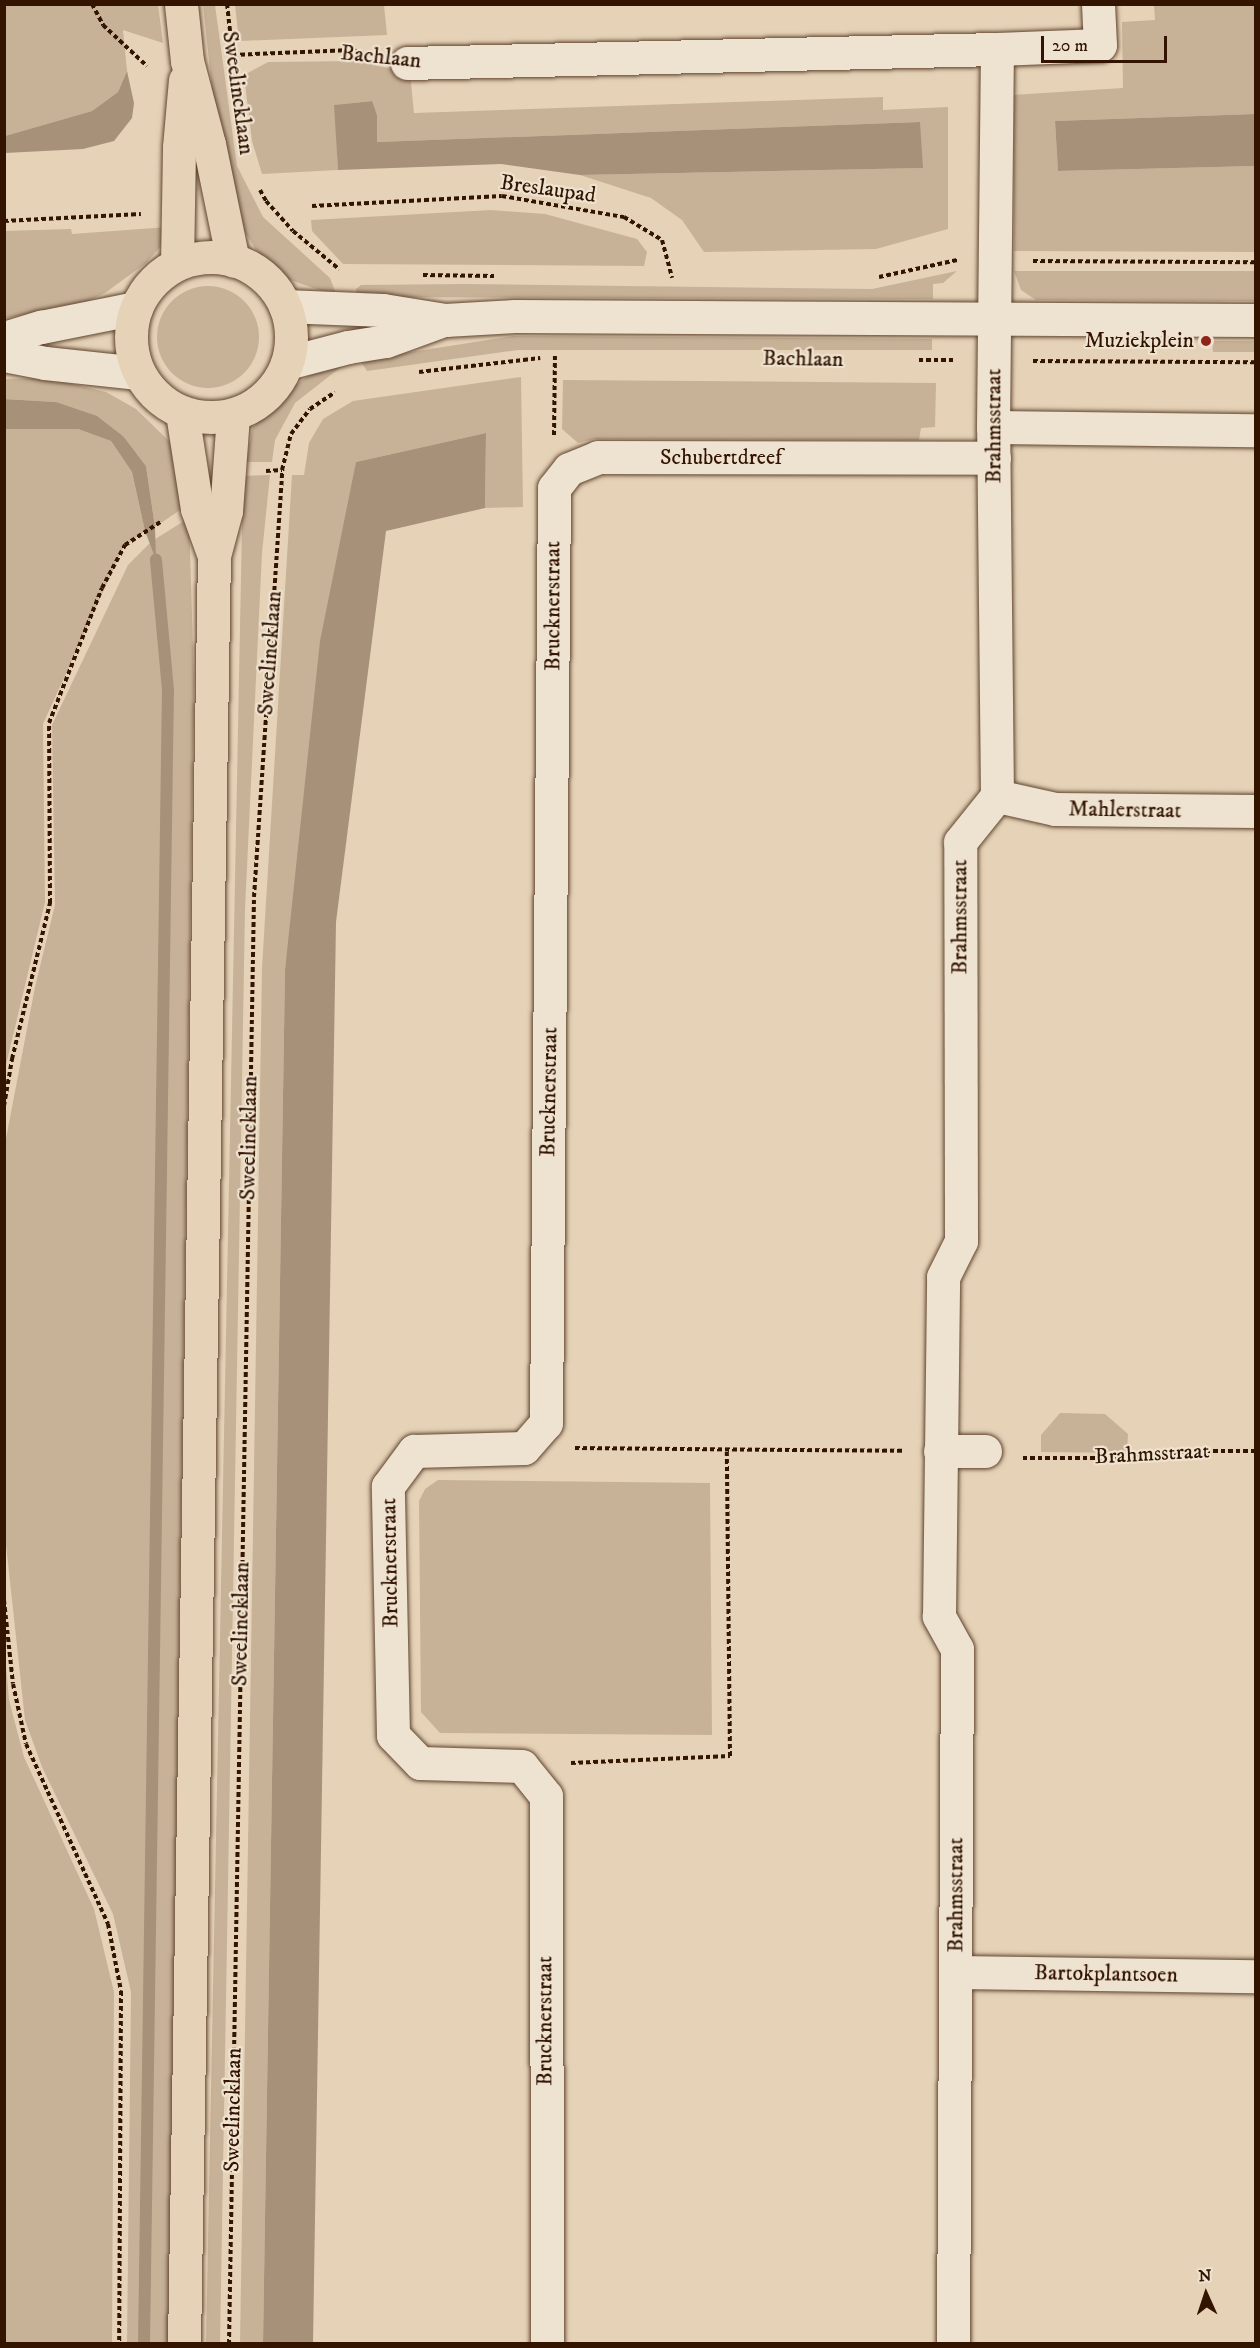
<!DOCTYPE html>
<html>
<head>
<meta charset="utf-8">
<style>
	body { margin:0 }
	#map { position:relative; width:1260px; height:2348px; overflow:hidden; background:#e5d2b7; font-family:"IM FELL DW Pica",serif }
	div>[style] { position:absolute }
	.green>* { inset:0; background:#c7b298 }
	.round { border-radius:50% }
	.water>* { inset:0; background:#a89179 }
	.stream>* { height:12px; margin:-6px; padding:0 6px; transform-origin:6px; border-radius:6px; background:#a89179 }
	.path>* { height:4px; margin-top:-2px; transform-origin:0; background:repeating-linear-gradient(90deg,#331401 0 4.5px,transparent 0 7.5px) }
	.roads { filter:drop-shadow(0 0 2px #60442e) drop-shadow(0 0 2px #60442e) }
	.minor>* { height:33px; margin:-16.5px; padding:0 16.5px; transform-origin:16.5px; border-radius:16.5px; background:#eee2d0 }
	.major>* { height:33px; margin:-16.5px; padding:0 16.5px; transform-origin:16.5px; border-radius:16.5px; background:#e5d2b7 }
	.major>.ring { margin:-16.5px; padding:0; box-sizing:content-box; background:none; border:33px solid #e5d2b7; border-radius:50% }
	.dots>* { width:16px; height:16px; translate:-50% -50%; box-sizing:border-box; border:3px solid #eee2d0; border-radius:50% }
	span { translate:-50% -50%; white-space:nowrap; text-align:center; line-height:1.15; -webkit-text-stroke:4.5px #eee2d0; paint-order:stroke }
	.street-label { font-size:22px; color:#331401 }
	.poi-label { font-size:22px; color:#331401 }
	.right { translate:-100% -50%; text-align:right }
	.frame { position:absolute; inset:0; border:6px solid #331401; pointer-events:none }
	.north { position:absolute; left:1176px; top:2264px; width:60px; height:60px; -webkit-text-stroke:4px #eee2d0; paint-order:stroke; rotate:357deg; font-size:16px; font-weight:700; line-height:24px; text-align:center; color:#331401 }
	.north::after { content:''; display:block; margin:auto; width:21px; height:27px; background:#331401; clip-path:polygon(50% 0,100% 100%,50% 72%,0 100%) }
	.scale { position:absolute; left:1041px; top:36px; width:126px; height:27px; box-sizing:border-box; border:3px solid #331401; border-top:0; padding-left:8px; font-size:18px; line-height:21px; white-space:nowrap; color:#331401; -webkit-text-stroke:4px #eee2d0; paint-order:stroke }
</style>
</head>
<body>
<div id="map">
	<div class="green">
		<div style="clip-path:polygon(5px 5px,158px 5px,163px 43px,123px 30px,127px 71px,118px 92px,92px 111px,5px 136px)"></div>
		<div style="clip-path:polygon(203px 5px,215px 5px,237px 166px,263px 217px,330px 278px,337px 296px,287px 279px,256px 250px,235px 216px,213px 97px)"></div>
		<div style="clip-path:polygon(235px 5px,384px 5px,387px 35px,239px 41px)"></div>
		<div style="clip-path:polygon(1154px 5px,1255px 5px,1255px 114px,1055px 121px,1058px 171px,1255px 166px,1255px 252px,1014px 251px,1014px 95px,1123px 88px,1122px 22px,1155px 20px)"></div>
		<div style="clip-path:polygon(357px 61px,410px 73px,414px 113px,883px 97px,883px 110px,948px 107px,948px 229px,876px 249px,704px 252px,682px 220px,651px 198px,580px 175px,922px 168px,919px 122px,377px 142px,377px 115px,371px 101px,335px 105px,338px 170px,262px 174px,252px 141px,244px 75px,268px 62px)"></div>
		<div style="clip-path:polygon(491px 210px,545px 214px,637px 239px,647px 252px,644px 266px,343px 264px,312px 231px,311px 220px)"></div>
		<div style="clip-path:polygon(168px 227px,161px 246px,146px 263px,105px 293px,79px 305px,5px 318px,4px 231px,71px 229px,72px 234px)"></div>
		<div style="clip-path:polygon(957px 271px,943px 283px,933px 284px,933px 299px,357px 297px,356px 289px,361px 285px,464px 284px,872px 289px)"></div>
		<div style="clip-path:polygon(1014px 271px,1255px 271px,1255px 301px,1036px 300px,1021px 290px)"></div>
		<div class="round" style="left:157px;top:286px;width:102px;height:102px"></div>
		<div style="clip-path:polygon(513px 336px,932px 339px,932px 350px,518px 350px,367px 371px,360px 360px)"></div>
		<div style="clip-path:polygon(1212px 341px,1255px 341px,1255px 352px,1213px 352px)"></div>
		<div style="clip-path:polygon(337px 360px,341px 367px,295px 403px,275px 440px,272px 462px,246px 462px,253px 427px,281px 396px,308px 376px)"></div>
		<div style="clip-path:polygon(521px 377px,523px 507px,485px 508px,486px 433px,356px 462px,285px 970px,263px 2343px,240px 2344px,262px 968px,292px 475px,304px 475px,309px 443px,323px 419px,353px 401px)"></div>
		<div style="clip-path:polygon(47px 378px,106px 392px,136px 409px,170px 442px,186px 506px,155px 527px,146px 466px,124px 437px,56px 402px,5px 399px,4px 379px)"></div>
		<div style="clip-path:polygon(563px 380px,936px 383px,935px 427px,921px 428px,919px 440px,594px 439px,578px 443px,562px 429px)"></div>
		<div style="clip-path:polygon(5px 429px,78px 429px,111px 441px,132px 472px,145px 531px,123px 548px,43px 724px,45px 902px,5px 1069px)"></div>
		<div style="clip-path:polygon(270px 475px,262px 553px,245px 909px,220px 2343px,206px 2344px,243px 476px)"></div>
		<div style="clip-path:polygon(189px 518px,194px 682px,168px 2343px,127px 2343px,131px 1992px,113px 1914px,42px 1767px,25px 1720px,4px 1526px,4px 1149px,35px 987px,55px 905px,52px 725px,128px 565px,152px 541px)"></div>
		<div style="clip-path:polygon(1060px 1413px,1105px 1414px,1128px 1434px,1127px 1453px,1041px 1452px,1041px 1435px)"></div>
		<div style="clip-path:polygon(438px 1480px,710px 1483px,712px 1735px,440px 1733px,421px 1712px,419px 1501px,425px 1489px)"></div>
		<div style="clip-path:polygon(5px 1654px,9px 1700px,24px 1757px,94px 1909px,114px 1992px,112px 2343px,5px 2343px)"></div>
	</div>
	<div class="water">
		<div style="clip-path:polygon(127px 71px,134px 103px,132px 118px,114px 141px,83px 149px,5px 153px,5px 136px,92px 111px,118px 92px)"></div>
		<div style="clip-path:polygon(372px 101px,377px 115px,377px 142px,920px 122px,923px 168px,580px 175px,501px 164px,338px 170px,334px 105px)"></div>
		<div style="clip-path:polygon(1255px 114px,1255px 166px,1058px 171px,1055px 121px)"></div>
		<div style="clip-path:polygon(4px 399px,56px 402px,97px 416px,124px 437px,146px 466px,155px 527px,156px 560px,145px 531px,132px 472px,111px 441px,78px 429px,5px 429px)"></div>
		<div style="clip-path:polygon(486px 433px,485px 508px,386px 531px,336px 922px,313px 2343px,263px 2343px,285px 970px,320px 641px,356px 462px)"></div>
	</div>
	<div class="stream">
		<div style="left:144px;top:2344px;width:1654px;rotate:-89.17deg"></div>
		<div style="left:168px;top:690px;width:131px;rotate:-95.3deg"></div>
	</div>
	<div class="path">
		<div style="left:92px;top:4px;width:24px;rotate:62deg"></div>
		<div style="left:103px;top:25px;width:60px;rotate:43deg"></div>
		<div style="left:227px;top:4px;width:81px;rotate:83.6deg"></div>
		<div style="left:233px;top:55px;width:119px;rotate:-2.4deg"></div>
		<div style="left:352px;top:50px;width:21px;rotate:14deg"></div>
		<div style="left:260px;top:190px;width:13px;rotate:61deg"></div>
		<div style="left:266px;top:201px;width:40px;rotate:48deg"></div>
		<div style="left:293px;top:231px;width:60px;rotate:39.6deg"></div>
		<div style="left:312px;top:206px;width:190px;rotate:-3deg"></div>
		<div style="left:502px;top:196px;width:124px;rotate:9.8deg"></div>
		<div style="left:624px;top:217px;width:44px;rotate:31.2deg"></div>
		<div style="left:662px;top:240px;width:39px;rotate:75deg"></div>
		<div style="left:4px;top:221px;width:137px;rotate:-2.9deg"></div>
		<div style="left:1033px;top:261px;width:223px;rotate:0.3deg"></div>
		<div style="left:423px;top:275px;width:71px;rotate:0.8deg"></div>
		<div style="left:879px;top:277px;width:80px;rotate:-12.3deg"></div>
		<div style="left:919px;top:360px;width:37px"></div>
		<div style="left:1033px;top:361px;width:223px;rotate:0.3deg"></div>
		<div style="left:419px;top:372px;width:122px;rotate:-6.6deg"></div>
		<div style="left:554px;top:435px;width:79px;rotate:-89.3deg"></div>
		<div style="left:266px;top:471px;width:16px;rotate:-4deg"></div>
		<div style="left:4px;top:1106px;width:48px;rotate:-80.3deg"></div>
		<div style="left:12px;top:1059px;width:161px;rotate:-76.3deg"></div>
		<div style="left:50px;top:903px;width:180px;rotate:-90.3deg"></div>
		<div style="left:49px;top:723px;width:145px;rotate:-68.6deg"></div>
		<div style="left:102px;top:588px;width:49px;rotate:-61.9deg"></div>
		<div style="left:125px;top:545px;width:44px;rotate:-33deg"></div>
		<div style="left:575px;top:1448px;width:329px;rotate:0.5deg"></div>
		<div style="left:1023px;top:1458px;width:106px"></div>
		<div style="left:1129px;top:1458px;width:62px;rotate:-6.4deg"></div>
		<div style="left:1191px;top:1451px;width:65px"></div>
		<div style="left:4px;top:1600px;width:84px;rotate:83.9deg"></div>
		<div style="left:13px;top:1684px;width:61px;rotate:77.8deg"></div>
		<div style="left:26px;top:1744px;width:198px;rotate:65.5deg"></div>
		<div style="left:108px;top:1924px;width:68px;rotate:79deg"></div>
		<div style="left:121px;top:1991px;width:353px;rotate:90.3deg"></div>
		<div style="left:571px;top:1763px;width:159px;rotate:-2.5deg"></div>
		<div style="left:730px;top:1756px;width:306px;rotate:-90.6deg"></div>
		<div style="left:229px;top:2344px;width:1447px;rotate:-89.01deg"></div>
		<div style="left:254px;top:897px;width:428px;rotate:-86.2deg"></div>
		<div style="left:282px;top:470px;width:37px;rotate:-76deg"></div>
		<div style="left:291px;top:434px;width:31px;rotate:-53deg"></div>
		<div style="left:310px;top:409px;width:30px;rotate:-34deg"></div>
	</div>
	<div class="roads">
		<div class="minor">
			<div style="left:407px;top:63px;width:590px;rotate:-1.36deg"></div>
			<div style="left:285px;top:306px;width:98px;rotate:2.3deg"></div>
			<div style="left:383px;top:310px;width:63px;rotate:9.2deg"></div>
			<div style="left:445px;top:320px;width:70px;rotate:-3.3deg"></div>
			<div style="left:515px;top:316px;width:741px;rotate:0.31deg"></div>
			<div style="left:4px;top:338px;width:39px;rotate:-17deg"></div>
			<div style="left:41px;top:327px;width:97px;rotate:-11.3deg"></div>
			<div style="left:4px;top:355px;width:42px;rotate:11deg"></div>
			<div style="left:45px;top:363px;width:94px;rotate:6.1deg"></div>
			<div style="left:287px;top:363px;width:63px;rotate:-14.7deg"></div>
			<div style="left:348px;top:347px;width:38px;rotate:-9deg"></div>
			<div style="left:386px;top:341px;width:59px;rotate:-20deg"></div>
			<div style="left:993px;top:427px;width:263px;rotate:0.7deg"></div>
			<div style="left:997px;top:796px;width:59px;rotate:12.6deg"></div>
			<div style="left:1055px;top:809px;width:201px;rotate:0.6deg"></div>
			<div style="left:940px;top:1451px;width:45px"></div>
			<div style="left:956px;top:1972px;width:300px;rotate:0.8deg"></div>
			<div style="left:547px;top:2344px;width:548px;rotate:-90.1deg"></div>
			<div style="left:546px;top:1796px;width:38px;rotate:-129deg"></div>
			<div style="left:522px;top:1766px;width:102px;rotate:-178.3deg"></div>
			<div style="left:420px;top:1763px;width:39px;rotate:-134deg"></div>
			<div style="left:393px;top:1735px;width:249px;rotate:-91.2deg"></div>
			<div style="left:388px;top:1486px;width:44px;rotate:-53.4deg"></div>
			<div style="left:414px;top:1451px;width:110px;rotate:-1.6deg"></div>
			<div style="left:524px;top:1448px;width:33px;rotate:-49deg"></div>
			<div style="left:546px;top:1423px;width:935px;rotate:-89.51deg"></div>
			<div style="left:554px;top:488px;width:24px;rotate:-52deg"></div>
			<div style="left:569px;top:469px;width:31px;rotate:-22deg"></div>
			<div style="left:598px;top:457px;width:396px;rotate:0.1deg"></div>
			<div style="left:953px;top:2344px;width:695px;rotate:-89.67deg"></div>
			<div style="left:957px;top:1649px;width:38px;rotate:-119deg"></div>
			<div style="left:939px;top:1616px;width:339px;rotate:-89.3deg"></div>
			<div style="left:943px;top:1277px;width:40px;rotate:-63.4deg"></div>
			<div style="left:961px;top:1241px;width:399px;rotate:-90.1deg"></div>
			<div style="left:960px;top:842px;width:59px;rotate:-51.2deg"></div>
			<div style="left:997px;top:796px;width:369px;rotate:-90.6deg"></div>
			<div style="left:993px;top:427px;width:378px;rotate:-89.4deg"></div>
			<div style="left:997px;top:49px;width:103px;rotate:-2.2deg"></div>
			<div style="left:1100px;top:45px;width:41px;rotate:-92.8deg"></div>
		</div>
		<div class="major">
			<div style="left:181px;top:4px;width:57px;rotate:84deg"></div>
			<div style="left:187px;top:61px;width:86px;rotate:75.2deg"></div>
			<div style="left:209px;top:144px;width:119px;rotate:78.4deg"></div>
			<div class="ring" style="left:131px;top:257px;width:127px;height:127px"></div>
			<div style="left:177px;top:264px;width:117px;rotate:-89deg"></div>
			<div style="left:179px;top:147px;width:67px;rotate:-84.9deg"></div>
			<div style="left:182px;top:413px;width:97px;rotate:81.1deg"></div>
			<div style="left:197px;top:509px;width:50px;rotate:70.1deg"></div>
			<div style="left:184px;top:2344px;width:1788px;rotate:-89.04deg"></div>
			<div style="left:214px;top:556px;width:47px;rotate:-75.1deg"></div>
			<div style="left:226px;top:511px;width:96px;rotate:-85.8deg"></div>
		</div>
	</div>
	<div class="dots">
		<div style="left:1206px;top:341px;background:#8f2418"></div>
	</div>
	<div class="street-label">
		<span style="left:381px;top:57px;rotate:6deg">Bachlaan</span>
		<span style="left:238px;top:93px;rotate:82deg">Sweelincklaan</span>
		<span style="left:548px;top:189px;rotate:8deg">Breslaupad</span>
		<span style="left:803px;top:359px;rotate:1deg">Bachlaan</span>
		<span style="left:994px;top:426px;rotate:-90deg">Brahmsstraat</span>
		<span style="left:721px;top:458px">Schubertdreef</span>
		<span style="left:553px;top:606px;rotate:-90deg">Brucknerstraat</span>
		<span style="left:270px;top:653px;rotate:-86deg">Sweelincklaan</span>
		<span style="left:1125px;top:810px;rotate:1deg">Mahlerstraat</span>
		<span style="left:960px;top:917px;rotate:-90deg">Brahmsstraat</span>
		<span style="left:549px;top:1092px;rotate:-89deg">Brucknerstraat</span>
		<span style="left:249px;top:1138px;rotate:-89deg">Sweelincklaan</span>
		<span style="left:1152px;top:1454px;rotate:-3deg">Brahmsstraat</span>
		<span style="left:390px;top:1563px;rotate:-91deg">Brucknerstraat</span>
		<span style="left:241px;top:1624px;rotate:-89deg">Sweelincklaan</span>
		<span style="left:956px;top:1895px;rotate:-90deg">Brahmsstraat</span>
		<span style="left:1106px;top:1974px;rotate:1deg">Bartokplantsoen</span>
		<span style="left:545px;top:2021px;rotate:-90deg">Brucknerstraat</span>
		<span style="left:233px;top:2110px;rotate:-89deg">Sweelincklaan</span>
	</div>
	<div class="poi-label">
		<span class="right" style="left:1194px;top:341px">Muziekplein</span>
	</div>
	<div class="frame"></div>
	<div class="north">N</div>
	<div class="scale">20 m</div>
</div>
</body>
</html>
